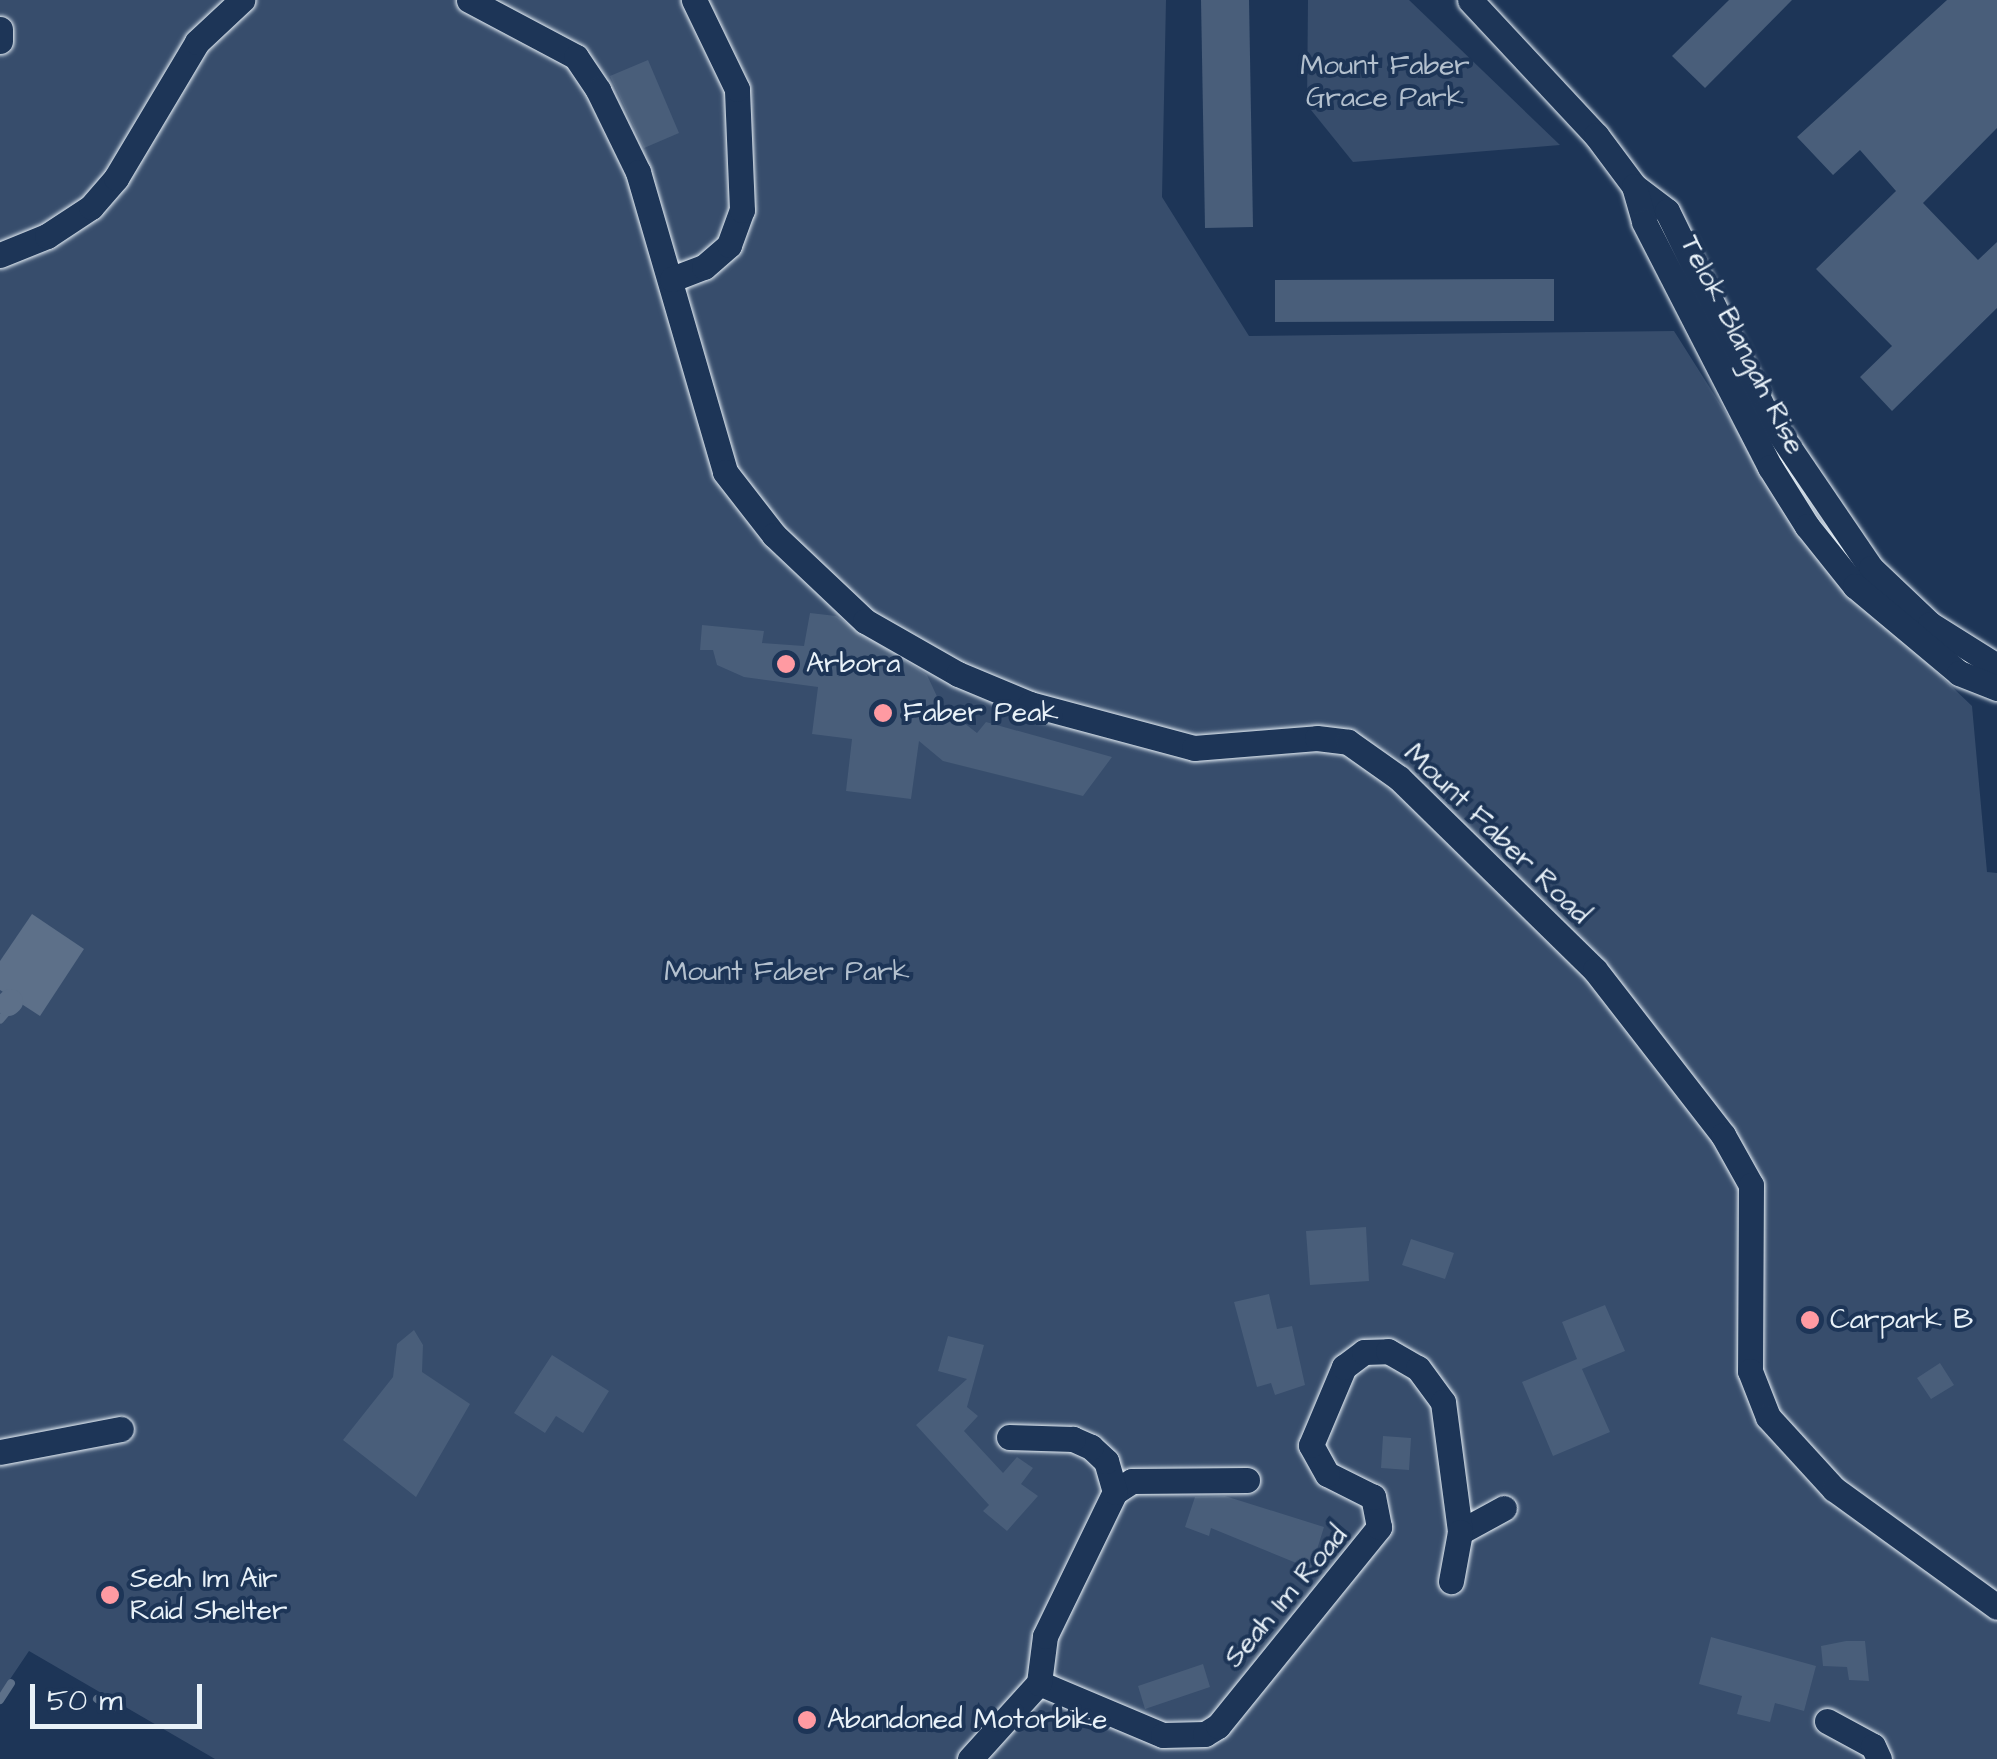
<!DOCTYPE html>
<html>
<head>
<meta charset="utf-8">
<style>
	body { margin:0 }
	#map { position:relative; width:1997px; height:1759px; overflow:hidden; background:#1d3557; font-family:"Architects Daughter",sans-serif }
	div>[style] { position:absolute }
	.green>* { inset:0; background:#374d6c }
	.water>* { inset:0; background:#5d7089 }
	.stream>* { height:8px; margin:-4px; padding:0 4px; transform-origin:4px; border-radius:4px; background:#5d7089 }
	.canal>* { height:25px; margin:-12.5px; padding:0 12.5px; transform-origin:12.5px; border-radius:12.5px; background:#5d7089 }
	.building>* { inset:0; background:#495e7a }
	.roads { filter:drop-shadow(0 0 2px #e8f1f8) drop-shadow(0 0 2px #e8f1f8) }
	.minor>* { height:25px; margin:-12.5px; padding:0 12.5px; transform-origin:12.5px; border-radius:12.5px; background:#1d3557 }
	.dots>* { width:28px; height:28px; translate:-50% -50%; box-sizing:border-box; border:5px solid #1d3557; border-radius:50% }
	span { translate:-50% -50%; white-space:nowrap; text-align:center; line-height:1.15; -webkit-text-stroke:8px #1d3557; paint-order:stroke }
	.park-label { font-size:28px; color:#b3c0ce }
	.street-label { font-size:28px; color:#e8f1f8 }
	.poi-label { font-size:28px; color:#e8f1f8 }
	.left { translate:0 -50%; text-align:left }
	.scale { position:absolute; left:30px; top:1684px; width:172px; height:45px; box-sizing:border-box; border:5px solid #e8f1f8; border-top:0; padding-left:12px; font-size:30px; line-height:35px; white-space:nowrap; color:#e8f1f8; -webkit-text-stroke:8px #1d3557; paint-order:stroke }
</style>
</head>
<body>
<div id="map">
	<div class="green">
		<div style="clip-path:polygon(0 0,1166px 0,1162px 197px,1249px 336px,1674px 331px,1819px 560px,1972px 706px,1987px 872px,1997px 873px,1997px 1759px,215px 1759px,29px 1651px,0 1694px)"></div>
		<div style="clip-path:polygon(1308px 0,1409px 0,1560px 145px,1353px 162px,1307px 105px)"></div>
	</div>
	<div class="water">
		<div style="clip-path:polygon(32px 914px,84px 949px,40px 1016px,0 990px,0 961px)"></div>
	</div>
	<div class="stream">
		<div style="left:0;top:1003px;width:12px;rotate:14deg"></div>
		<div style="left:12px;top:1006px;width:18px;rotate:131deg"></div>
		<div style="left:97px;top:1699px;width:18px;rotate:34deg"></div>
		<div style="left:0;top:1700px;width:20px;rotate:-57deg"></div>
	</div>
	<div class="canal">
		<div style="left:8px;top:1003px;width:3px;rotate:-45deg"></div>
	</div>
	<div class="building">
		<div style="clip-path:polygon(1201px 0,1249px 0,1253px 227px,1205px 228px)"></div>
		<div style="clip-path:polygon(1729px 0,1792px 0,1705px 88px,1672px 56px)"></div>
		<div style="clip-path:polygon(1947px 0,1997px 0,1997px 128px,1923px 203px,1978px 260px,1997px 242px,1997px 308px,1892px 411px,1860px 377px,1892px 346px,1816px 269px,1896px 191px,1860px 150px,1833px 175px,1797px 137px)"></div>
		<div style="clip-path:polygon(648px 60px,679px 133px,644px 148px,610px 76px)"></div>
		<div style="clip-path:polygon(1554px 279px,1554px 321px,1275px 322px,1275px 280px)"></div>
		<div style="clip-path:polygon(810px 613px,836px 616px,927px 675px,941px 705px,977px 733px,986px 722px,1112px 757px,1083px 796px,943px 761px,919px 741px,911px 799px,846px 791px,852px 739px,812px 734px,818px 687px,744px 677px,717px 665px,713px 650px,700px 650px,702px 625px,764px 631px,762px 643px,804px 646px)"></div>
		<div style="clip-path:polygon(1366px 1227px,1369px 1281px,1310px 1285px,1306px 1231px)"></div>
		<div style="clip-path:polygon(1411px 1239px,1454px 1253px,1445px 1279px,1402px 1265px)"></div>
		<div style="clip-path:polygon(1269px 1294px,1277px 1329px,1292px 1326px,1305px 1385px,1275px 1395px,1271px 1383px,1257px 1387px,1234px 1302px)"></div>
		<div style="clip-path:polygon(1605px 1305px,1625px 1351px,1582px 1369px,1610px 1432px,1553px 1456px,1522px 1382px,1577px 1359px,1562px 1322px)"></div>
		<div style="clip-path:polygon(414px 1330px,423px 1345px,422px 1372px,470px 1404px,416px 1497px,343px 1440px,393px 1377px,397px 1344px)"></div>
		<div style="clip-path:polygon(948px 1336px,984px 1345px,967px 1407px,978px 1416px,964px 1431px,1003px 1473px,1017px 1457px,1033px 1468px,1021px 1484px,1038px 1496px,1007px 1531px,983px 1511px,989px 1505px,916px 1425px,967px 1379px,938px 1371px)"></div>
		<div style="clip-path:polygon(552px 1355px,609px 1391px,583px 1433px,556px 1416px,545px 1433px,514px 1413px)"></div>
		<div style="clip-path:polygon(1940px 1363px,1954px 1385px,1931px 1399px,1917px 1378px)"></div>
		<div style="clip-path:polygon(1383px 1436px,1411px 1438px,1409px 1470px,1381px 1468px)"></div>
		<div style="clip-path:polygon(1225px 1496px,1324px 1527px,1311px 1569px,1211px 1528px,1209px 1536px,1185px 1527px,1195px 1497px)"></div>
		<div style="clip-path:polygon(1711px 1637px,1816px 1666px,1804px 1711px,1775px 1703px,1770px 1722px,1737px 1714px,1742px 1696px,1699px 1684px)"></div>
		<div style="clip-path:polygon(1846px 1641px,1865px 1641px,1869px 1681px,1849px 1680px,1847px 1667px,1823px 1666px,1821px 1646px)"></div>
		<div style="clip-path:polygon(1203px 1664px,1210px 1687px,1145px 1709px,1138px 1686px)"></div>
	</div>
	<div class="roads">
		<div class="minor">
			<div style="left:469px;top:0;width:121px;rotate:28deg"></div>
			<div style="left:576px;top:57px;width:40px;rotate:56deg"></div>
			<div style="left:598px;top:90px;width:91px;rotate:64deg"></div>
			<div style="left:638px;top:172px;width:312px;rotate:73.8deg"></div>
			<div style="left:725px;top:472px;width:80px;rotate:52.1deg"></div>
			<div style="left:774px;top:535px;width:125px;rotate:43.4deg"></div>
			<div style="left:865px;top:621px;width:107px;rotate:29.7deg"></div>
			<div style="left:958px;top:674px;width:78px;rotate:22.6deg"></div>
			<div style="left:1030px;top:704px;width:170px;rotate:15deg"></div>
			<div style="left:1194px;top:748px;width:123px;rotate:-4.6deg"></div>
			<div style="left:1317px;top:738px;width:31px;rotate:7deg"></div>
			<div style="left:1348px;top:742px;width:62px;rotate:35.2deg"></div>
			<div style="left:1399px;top:778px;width:274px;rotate:44.4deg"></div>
			<div style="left:1595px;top:970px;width:209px;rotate:52.2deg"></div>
			<div style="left:1723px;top:1135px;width:57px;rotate:60.8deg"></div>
			<div style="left:1751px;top:1185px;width:186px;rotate:90.3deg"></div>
			<div style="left:1750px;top:1371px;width:49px;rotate:68.6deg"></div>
			<div style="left:1768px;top:1417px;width:98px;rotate:47.5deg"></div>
			<div style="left:1834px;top:1489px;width:201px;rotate:35.9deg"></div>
			<div style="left:1470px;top:0;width:185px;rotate:47deg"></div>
			<div style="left:1596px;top:135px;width:64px;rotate:53.3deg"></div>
			<div style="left:1634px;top:186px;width:41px;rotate:37.1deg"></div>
			<div style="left:1667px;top:211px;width:224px;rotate:64deg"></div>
			<div style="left:1765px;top:412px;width:189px;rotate:55.8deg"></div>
			<div style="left:1871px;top:568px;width:81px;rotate:43.5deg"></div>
			<div style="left:1930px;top:624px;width:79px;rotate:32.1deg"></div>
			<div style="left:0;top:29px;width:12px;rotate:90deg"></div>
			<div style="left:1634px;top:186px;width:37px;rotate:74deg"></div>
			<div style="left:1644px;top:222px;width:276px;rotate:62.8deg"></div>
			<div style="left:1770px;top:467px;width:70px;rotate:57.9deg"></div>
			<div style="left:1807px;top:526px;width:77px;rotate:51.3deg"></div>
			<div style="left:1855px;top:586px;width:136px;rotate:39.9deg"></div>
			<div style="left:1959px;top:673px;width:41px;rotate:21.5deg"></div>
			<div style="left:0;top:255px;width:51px;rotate:-22deg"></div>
			<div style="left:47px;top:236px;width:53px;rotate:-33.4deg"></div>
			<div style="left:91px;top:207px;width:38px;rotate:-49deg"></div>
			<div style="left:116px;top:178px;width:158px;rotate:-59.2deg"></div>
			<div style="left:197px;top:42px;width:62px;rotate:-43deg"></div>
			<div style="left:672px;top:279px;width:34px;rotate:-21deg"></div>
			<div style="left:704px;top:267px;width:33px;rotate:-41deg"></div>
			<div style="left:729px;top:245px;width:37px;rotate:-70deg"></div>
			<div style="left:742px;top:210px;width:121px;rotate:-92.4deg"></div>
			<div style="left:737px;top:89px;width:99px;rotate:-115.8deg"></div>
			<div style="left:0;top:1452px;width:123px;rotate:-10.8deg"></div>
			<div style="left:1115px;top:1492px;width:20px;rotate:-33deg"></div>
			<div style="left:1132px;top:1481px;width:115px;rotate:-0.5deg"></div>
			<div style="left:1460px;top:1532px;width:50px;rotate:-28.6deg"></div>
			<div style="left:1039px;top:1683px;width:134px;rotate:22.8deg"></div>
			<div style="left:1163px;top:1735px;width:42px;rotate:-1.4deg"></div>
			<div style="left:1205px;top:1734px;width:15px;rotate:-32deg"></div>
			<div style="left:1218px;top:1726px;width:256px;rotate:-51deg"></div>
			<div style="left:1379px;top:1527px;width:31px;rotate:-101deg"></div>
			<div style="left:1373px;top:1497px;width:51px;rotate:-153.4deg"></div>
			<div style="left:1327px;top:1474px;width:33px;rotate:-119deg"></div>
			<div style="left:1311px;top:1445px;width:85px;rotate:-67.1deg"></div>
			<div style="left:1344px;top:1367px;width:25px;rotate:-37deg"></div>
			<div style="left:1364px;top:1352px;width:24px;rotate:-2deg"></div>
			<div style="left:1388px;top:1351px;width:34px;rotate:30deg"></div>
			<div style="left:1418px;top:1368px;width:42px;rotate:53.7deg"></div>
			<div style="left:1443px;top:1402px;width:131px;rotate:82.5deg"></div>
			<div style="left:1460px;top:1532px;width:50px;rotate:100.4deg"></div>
			<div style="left:1827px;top:1721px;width:52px;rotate:28.5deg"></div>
			<div style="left:1873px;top:1746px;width:14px;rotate:65deg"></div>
			<div style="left:970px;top:1759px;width:103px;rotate:-47.8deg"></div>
			<div style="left:1039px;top:1683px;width:47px;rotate:-82.7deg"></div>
			<div style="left:1045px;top:1636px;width:160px;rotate:-64.1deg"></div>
			<div style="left:1115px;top:1492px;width:32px;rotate:-106deg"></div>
			<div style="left:1106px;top:1461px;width:21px;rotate:-137deg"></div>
			<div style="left:1091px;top:1447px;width:20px;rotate:-156deg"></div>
			<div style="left:1073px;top:1439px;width:64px;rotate:-178.2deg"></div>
		</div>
	</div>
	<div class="dots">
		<div style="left:786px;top:664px;background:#ff9aa2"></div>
		<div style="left:883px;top:713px;background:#ff9aa2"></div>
		<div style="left:1810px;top:1320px;background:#ff9aa2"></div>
		<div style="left:110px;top:1595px;background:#ff9aa2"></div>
		<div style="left:807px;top:1720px;background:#ff9aa2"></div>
	</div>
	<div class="park-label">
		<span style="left:1385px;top:82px">Mount Faber<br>Grace Park</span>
		<span style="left:787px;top:972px">Mount Faber Park</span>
	</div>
	<div class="street-label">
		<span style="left:1742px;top:345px;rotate:63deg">Telok Blangah Rise</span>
		<span style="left:1497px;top:834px;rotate:44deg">Mount Faber Road</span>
		<span style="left:1286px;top:1597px;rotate:-50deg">Seah Im Road</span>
	</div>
	<div class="poi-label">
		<span class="left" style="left:806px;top:664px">Arbora</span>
		<span class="left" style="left:903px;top:713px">Faber Peak</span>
		<span class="left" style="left:1830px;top:1320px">Carpark B</span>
		<span class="left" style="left:130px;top:1595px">Seah Im Air<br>Raid Shelter</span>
		<span class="left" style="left:827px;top:1720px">Abandoned Motorbike</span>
	</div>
	<div class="scale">50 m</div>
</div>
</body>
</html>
